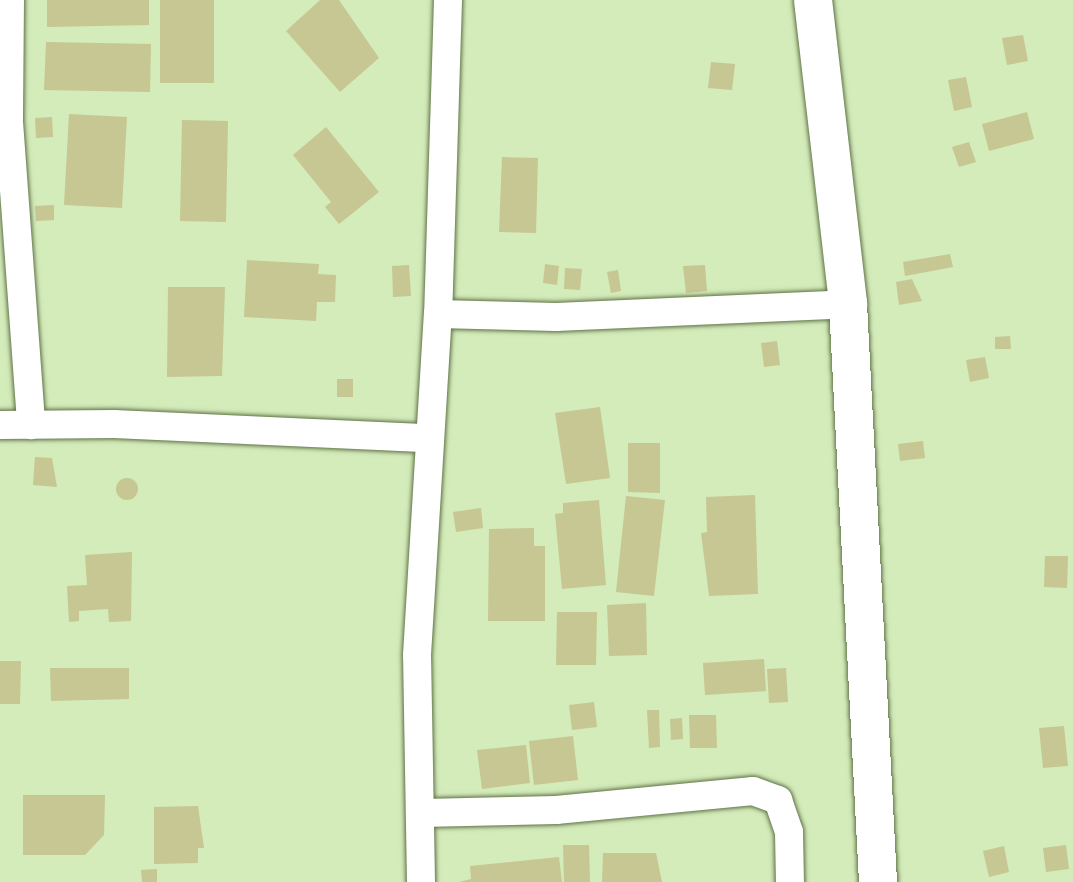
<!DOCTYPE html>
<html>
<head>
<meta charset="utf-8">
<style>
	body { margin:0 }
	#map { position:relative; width:1073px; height:882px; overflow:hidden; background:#d4ebba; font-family:Poppins,sans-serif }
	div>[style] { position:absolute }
	.building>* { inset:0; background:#c6c793 }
	.round { border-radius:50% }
	.roads { filter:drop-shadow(0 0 2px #5f7447) drop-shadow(0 0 2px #5f7447) }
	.minor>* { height:28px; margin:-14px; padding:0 14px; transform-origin:14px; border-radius:14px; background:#fff }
	.secondary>* { height:38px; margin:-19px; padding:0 19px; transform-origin:19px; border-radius:19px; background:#fff }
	span { translate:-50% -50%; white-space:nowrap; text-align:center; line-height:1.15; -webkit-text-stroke:5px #e1f9c7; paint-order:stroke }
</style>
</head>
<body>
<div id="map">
	<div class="building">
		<div style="clip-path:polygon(47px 0,149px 0,149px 25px,47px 27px)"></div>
		<div style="clip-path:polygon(160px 0,214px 0,214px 83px,160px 83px)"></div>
		<div style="clip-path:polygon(320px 0,339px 0,379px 58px,340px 92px,286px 31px)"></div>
		<div style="clip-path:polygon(1023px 35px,1028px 61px,1007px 65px,1002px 38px)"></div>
		<div style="clip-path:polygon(46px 42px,151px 44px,150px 92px,44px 90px)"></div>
		<div style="clip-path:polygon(711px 62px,735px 64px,732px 90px,708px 88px)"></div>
		<div style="clip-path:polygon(966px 77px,972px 107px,954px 111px,948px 80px)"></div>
		<div style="clip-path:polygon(1027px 112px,1034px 139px,989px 151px,982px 124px)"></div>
		<div style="clip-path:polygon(69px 114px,127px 117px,122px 208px,64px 205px)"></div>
		<div style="clip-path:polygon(52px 117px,53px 137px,36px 138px,35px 118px)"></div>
		<div style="clip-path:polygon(182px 120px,228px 121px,226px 222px,180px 221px)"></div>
		<div style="clip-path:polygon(326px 127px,379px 192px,339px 224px,325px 207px,331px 202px,293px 155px)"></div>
		<div style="clip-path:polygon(969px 142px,976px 162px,959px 167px,952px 147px)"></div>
		<div style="clip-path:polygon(502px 157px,538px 158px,536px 233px,499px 232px)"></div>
		<div style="clip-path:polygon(54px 205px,54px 220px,36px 221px,35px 206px)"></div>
		<div style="clip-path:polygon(950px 254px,953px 267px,905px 276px,903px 262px)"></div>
		<div style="clip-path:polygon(247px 260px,319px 264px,318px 274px,336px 275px,335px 302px,317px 302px,316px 321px,244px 317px)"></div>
		<div style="clip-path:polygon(545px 264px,559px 266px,557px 285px,543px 283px)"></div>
		<div style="clip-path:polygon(409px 265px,411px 296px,393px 297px,392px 266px)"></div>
		<div style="clip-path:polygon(705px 265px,707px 291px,686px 293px,683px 266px)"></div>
		<div style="clip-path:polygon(565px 268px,582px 269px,580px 290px,564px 289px)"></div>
		<div style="clip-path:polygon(618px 270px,621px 291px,611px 293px,607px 272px)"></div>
		<div style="clip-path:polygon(912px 279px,922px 301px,899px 305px,896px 282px)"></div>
		<div style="clip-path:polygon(168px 287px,225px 287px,222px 376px,167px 377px)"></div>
		<div style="clip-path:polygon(1010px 336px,1011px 349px,995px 349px,995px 337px)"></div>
		<div style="clip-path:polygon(777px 341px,780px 365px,764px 367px,761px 343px)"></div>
		<div style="clip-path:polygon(985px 357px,989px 378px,970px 382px,966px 360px)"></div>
		<div style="clip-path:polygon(337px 379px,353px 379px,353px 397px,337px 397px)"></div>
		<div style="clip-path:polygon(600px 407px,610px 478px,566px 484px,555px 413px)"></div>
		<div style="clip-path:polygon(923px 441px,925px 458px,900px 461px,898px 444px)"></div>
		<div style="clip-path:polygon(628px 443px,660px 443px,660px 493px,628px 492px)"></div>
		<div style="clip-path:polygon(35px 457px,52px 458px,57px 487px,33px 485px)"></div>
		<div class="round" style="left:116px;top:478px;width:22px;height:22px"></div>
		<div style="clip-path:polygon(755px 495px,758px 594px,709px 596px,701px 533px,707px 532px,706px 497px)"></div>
		<div style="clip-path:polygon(626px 496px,665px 500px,654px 596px,616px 592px)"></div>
		<div style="clip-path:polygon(599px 500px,606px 585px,562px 589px,555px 514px,563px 513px,563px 503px)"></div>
		<div style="clip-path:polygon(481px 508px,483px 528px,456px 532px,453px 512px)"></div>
		<div style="clip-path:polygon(534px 528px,534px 546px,545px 546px,545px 621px,488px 621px,489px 529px)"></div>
		<div style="clip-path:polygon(132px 552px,131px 621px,109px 622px,108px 609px,79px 611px,79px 621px,69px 622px,67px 586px,87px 585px,85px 555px)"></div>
		<div style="clip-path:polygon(1045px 556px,1068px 556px,1067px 588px,1044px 587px)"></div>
		<div style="clip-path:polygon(646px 603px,647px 655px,609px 656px,607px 605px)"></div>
		<div style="clip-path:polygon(557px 612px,597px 612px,596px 665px,556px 665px)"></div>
		<div style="clip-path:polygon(764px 659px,766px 691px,705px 695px,703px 663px)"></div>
		<div style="clip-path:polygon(0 661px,21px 661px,20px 704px,0 704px)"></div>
		<div style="clip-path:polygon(50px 668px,129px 668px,129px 699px,51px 701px)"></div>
		<div style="clip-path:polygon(786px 668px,788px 702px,769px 703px,767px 669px)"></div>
		<div style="clip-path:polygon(594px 702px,597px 727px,572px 730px,569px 705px)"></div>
		<div style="clip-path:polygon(647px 710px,659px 710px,660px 747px,649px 748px)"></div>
		<div style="clip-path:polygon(689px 715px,716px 715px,717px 748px,690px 748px)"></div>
		<div style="clip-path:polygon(682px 718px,683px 739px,671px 740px,670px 719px)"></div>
		<div style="clip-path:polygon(1064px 726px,1068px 766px,1043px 768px,1039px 728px)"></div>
		<div style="clip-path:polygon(573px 736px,578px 780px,534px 785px,529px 741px)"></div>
		<div style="clip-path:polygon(526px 745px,530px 783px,482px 789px,477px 750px)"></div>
		<div style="clip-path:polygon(23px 795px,105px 795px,104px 835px,85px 855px,23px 855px)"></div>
		<div style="clip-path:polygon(198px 806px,204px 848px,198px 848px,198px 863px,154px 864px,154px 807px)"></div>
		<div style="clip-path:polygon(563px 845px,589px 845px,590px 882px,564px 882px)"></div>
		<div style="clip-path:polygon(1066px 845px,1069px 869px,1046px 872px,1043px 848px)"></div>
		<div style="clip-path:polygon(1004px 846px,1009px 872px,989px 877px,983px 851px)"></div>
		<div style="clip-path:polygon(603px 853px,656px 853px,662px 882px,602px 882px)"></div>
		<div style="clip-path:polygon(559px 857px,562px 882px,459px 882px,471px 879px,470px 866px)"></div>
		<div style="clip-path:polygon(157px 869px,157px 882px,142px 882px,141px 870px)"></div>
	</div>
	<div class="roads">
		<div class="minor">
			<div style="left:10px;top:0;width:122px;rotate:90.5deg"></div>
			<div style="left:9px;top:122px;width:304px;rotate:85.8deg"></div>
			<div style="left:448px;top:0;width:314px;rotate:91.8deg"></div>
			<div style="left:438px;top:314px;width:118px;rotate:1.5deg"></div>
			<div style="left:556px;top:317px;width:292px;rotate:-2.5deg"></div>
			<div style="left:0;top:425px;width:114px;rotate:-0.5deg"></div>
			<div style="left:114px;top:424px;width:314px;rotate:2.6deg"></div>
			<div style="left:422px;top:813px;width:134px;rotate:-1.3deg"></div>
			<div style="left:556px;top:810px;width:198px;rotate:-5.5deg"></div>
			<div style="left:753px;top:791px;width:27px;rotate:20deg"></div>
			<div style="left:778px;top:800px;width:34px;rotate:71deg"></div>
			<div style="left:789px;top:832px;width:50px;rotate:88.9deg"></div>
			<div style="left:421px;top:882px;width:227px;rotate:-91deg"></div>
			<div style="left:417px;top:655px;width:342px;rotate:-86.5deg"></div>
		</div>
		<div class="secondary">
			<div style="left:813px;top:0;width:306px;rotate:83.4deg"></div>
			<div style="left:848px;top:304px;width:579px;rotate:87.03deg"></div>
		</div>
	</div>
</div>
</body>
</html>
